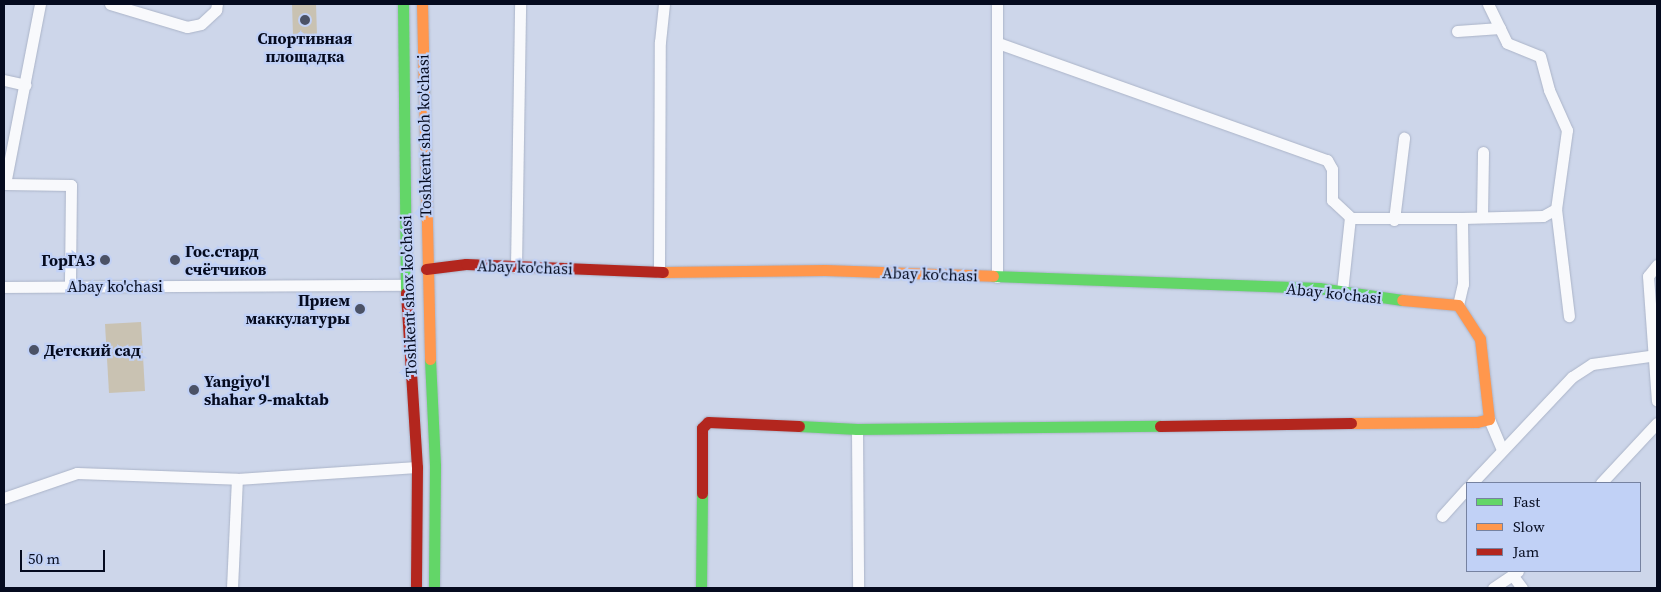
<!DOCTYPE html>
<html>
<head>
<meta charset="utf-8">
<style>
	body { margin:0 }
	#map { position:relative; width:1661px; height:592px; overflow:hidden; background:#cdd6ea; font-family:"Source Serif 4",serif }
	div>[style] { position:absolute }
	.green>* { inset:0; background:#c9c2b2 }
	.roads { filter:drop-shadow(0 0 1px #abb4c8) drop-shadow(0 0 1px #abb4c8) }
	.street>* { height:11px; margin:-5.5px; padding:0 5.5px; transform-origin:5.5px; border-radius:5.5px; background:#f8f9fc }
	.fast>* { height:11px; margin:-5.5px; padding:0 5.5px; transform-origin:5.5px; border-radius:5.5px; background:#63d668 }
	.slow>* { height:11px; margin:-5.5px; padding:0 5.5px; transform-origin:5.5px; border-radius:5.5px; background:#ff974d }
	.jam>* { height:11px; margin:-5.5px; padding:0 5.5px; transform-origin:5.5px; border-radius:5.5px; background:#b3261e }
	.dots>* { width:14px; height:14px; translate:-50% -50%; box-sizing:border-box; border:2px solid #c1d1f6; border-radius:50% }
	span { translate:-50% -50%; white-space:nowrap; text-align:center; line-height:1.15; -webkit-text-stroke:4.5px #c1d1f6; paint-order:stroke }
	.poi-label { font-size:16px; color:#050b1f; font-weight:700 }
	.left { translate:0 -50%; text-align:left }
	.right { translate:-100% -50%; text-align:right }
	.street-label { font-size:16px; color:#050b1f }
	.frame { position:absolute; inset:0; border:5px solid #050b1f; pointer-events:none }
	.legend { position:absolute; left:1466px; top:482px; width:175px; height:90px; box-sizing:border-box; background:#c1d1f6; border:1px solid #7682a0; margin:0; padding:6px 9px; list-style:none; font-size:15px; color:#050b1f }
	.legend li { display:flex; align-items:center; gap:10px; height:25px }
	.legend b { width:25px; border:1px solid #7682a0 }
	.scale { position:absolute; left:20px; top:550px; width:85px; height:22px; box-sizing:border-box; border:2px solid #050b1f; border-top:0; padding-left:6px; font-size:15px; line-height:18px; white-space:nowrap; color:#050b1f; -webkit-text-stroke:4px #c1d1f6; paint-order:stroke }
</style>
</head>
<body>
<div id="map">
	<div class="green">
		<div style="clip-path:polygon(292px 4px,316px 4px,317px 36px,293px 36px)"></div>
		<div style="clip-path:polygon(141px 322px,145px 391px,109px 393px,105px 324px)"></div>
	</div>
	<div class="roads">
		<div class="street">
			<div style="left:40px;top:4px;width:183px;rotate:101deg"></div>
			<div style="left:5px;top:184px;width:66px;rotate:0.9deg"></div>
			<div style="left:71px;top:185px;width:101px;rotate:90.6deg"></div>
			<div style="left:110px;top:4px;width:80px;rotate:16.6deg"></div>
			<div style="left:187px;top:27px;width:14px;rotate:-12deg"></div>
			<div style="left:201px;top:24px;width:21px;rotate:-43deg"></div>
			<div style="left:216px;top:10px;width:6px;rotate:-81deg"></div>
			<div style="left:997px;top:4px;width:273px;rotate:90deg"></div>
			<div style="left:1488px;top:4px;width:43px;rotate:64deg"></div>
			<div style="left:1507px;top:43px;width:35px;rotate:22deg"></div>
			<div style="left:1540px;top:56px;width:35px;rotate:75deg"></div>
			<div style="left:1549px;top:90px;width:44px;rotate:65.8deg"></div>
			<div style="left:1567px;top:130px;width:80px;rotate:97.9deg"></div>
			<div style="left:1556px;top:209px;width:108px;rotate:83.1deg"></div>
			<div style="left:1457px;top:31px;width:43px;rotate:-4deg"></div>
			<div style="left:998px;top:43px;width:349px;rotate:19.6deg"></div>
			<div style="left:1327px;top:160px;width:10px;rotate:61deg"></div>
			<div style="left:1332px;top:169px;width:31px;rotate:90deg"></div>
			<div style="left:1332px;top:200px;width:26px;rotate:43deg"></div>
			<div style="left:1351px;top:218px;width:111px"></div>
			<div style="left:4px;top:80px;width:22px;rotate:13deg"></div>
			<div style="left:1482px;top:217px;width:65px;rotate:-89.1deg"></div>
			<div style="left:1394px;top:220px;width:83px;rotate:-83deg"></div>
			<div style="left:1657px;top:265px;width:14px;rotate:129deg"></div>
			<div style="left:1648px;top:276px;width:125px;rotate:85.9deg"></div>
			<div style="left:516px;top:267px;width:263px;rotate:-89.1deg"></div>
			<div style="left:659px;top:272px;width:230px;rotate:-89.8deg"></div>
			<div style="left:660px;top:42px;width:38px;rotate:-84deg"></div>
			<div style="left:4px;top:287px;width:402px;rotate:-0.3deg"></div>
			<div style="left:1342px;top:292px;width:75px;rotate:-83.9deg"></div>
			<div style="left:1458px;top:305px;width:22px;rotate:-77deg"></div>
			<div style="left:1463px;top:284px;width:66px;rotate:-90.9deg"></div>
			<div style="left:1462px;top:218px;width:81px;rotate:-1.4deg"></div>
			<div style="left:1543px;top:216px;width:15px;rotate:-28deg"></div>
			<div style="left:1489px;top:419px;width:34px;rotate:67deg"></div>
			<div style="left:857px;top:429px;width:159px;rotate:89.6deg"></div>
			<div style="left:1472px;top:483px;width:146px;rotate:-46.7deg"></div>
			<div style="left:1572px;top:377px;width:24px;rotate:-33deg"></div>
			<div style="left:1592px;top:364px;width:65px;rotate:-8deg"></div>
			<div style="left:1601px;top:483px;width:82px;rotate:-47deg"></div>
			<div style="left:4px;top:498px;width:77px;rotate:-18.9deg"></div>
			<div style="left:77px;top:473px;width:160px;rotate:2.1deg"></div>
			<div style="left:237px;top:479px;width:180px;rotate:-3.8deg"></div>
			<div style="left:1442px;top:516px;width:38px;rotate:-48deg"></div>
			<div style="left:1513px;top:576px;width:15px;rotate:53deg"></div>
			<div style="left:232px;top:588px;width:109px;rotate:-87.4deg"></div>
			<div style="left:1493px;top:588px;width:30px;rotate:-34deg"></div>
		</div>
		<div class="fast">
			<div style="left:403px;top:4px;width:289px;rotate:89.4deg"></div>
			<div style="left:993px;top:276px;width:326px;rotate:2.1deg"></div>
			<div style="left:1319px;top:288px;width:84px;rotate:8.2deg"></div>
			<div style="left:430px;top:359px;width:107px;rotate:87.3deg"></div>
			<div style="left:435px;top:466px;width:122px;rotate:90.5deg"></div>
			<div style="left:799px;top:426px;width:58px;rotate:3deg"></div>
			<div style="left:857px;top:429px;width:303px;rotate:-0.6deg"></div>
			<div style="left:701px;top:588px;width:95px;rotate:-89.4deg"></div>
		</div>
		<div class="slow">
			<div style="left:422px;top:4px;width:355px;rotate:88.7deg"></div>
			<div style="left:663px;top:272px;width:162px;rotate:-0.7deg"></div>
			<div style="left:825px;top:270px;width:168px;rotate:2deg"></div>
			<div style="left:1351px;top:423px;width:126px;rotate:-0.5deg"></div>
			<div style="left:1477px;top:422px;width:12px;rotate:-14deg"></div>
			<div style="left:1489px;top:419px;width:81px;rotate:-96.4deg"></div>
			<div style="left:1480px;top:339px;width:40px;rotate:-122.9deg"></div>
			<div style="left:1458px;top:305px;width:56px;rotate:-174.9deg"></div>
		</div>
		<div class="jam">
			<div style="left:426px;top:269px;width:40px;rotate:-7.1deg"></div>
			<div style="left:466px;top:264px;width:197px;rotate:2.3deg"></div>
			<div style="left:406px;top:293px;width:174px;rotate:86.4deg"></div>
			<div style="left:417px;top:467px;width:121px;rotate:90.5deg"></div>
			<div style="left:1160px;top:426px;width:191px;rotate:-0.9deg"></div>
			<div style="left:702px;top:493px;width:65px;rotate:-90deg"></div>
			<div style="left:702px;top:428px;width:8px;rotate:-45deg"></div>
			<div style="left:708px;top:422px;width:91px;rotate:2.5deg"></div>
		</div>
	</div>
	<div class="dots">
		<div style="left:305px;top:20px;background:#4b5266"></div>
		<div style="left:105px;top:260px;background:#4b5266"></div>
		<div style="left:175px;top:260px;background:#4b5266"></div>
		<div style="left:360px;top:309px;background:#4b5266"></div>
		<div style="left:34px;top:350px;background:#4b5266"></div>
		<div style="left:194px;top:390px;background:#4b5266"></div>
	</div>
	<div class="poi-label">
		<span style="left:305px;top:47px">Спортивная<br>площадка</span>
		<span class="left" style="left:185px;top:260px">Гос.стард<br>счётчиков</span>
		<span class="right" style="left:95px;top:260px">ГорГАЗ</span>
		<span class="right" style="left:350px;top:309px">Прием<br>маккулатуры</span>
		<span class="left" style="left:44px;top:350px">Детский сад</span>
		<span class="left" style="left:204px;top:390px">Yangiyo'l<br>shahar 9-maktab</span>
	</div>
	<div class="street-label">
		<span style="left:424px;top:136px;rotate:-91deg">Toshkent shoh ko'chasi</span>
		<span style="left:525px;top:267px;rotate:2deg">Abay ko'chasi</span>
		<span style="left:930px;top:274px;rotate:2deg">Abay ko'chasi</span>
		<span style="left:115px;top:286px">Abay ko'chasi</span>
		<span style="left:1334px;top:293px;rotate:6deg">Abay ko'chasi</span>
		<span style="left:408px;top:296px;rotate:-92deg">Toshkent shox ko'chasi</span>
	</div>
	<div class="frame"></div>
	<ul class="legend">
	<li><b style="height:6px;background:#63d668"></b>Fast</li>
	<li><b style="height:6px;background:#ff974d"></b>Slow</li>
	<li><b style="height:6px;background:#b3261e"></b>Jam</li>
	</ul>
	<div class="scale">50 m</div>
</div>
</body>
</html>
